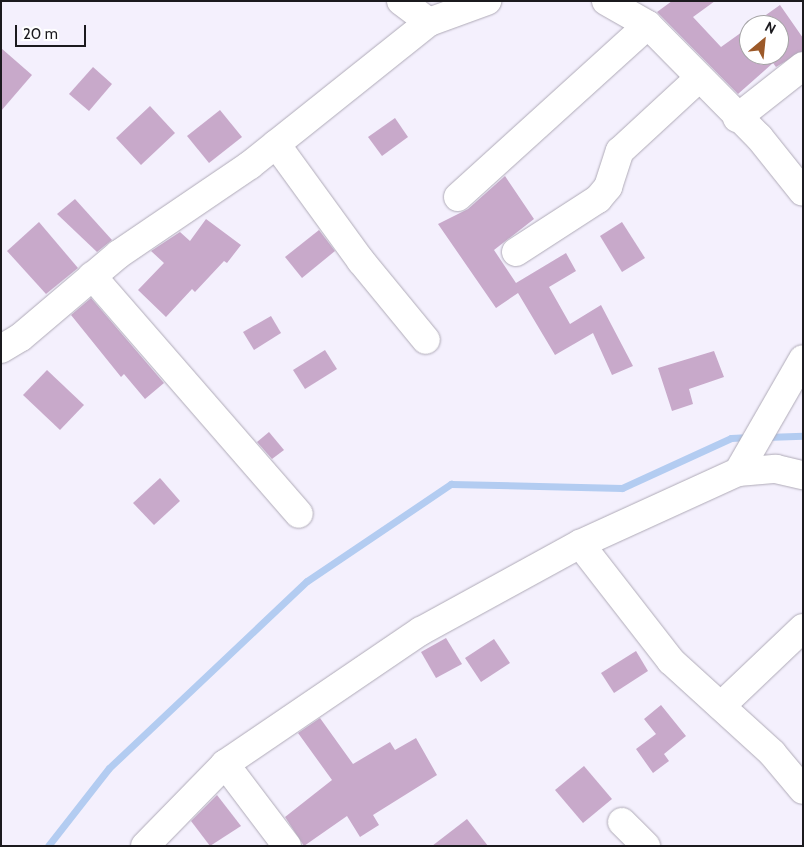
<!DOCTYPE html>
<html>
<head>
<meta charset="utf-8">
<style>
	body { margin:0 }
	#map { position:relative; width:804px; height:847px; overflow:hidden; background:#f4f0fd; font-family:Cabin,sans-serif }
	div>[style] { position:absolute }
	.stream>* { height:7px; margin:-3.5px; padding:0 3.5px; transform-origin:3.5px; border-radius:3.5px; background:#b3ccf1 }
	.building>* { inset:0; background:#c8a9ca }
	.roads { filter:drop-shadow(0 0 1px #afaab7) drop-shadow(0 0 1px #afaab7) }
	.minor>* { height:28px; margin:-14px; padding:0 14px; transform-origin:14px; border-radius:14px; background:#fff }
	span { translate:-50% -50%; white-space:nowrap; text-align:center; line-height:1.15; -webkit-text-stroke:4px #fff; paint-order:stroke }
	.frame { position:absolute; inset:0; border:2px solid #1b1a1e; pointer-events:none }
	.north { position:absolute; left:739px; top:15px; width:50px; height:50px; box-sizing:border-box; background:#fff; border:1px solid #a4a3a5; border-radius:50%; rotate:28deg; font-size:14px; font-weight:700; line-height:20px; text-align:center; color:#1b1a1e }
	.north::after { content:''; display:block; margin:auto; width:18px; height:22px; background:#9c5929; clip-path:polygon(50% 0,100% 100%,50% 72%,0 100%) }
	.scale { position:absolute; left:15px; top:25px; width:71px; height:22px; box-sizing:border-box; border:2px solid #1b1a1e; border-top:0; padding-left:6px; font-size:15px; line-height:18px; white-space:nowrap; color:#1b1a1e; -webkit-text-stroke:4px #fff; paint-order:stroke }
</style>
</head>
<body>
<div id="map">
	<div class="stream">
		<div style="left:766px;top:437px;width:37px;rotate:-2deg"></div>
		<div style="left:48px;top:846px;width:99px;rotate:-52deg"></div>
		<div style="left:109px;top:768px;width:272px;rotate:-43.4deg"></div>
		<div style="left:307px;top:581px;width:174px;rotate:-34deg"></div>
		<div style="left:451px;top:484px;width:171px;rotate:1.3deg"></div>
		<div style="left:622px;top:488px;width:120px;rotate:-24.6deg"></div>
		<div style="left:731px;top:438px;width:19px;rotate:-3deg"></div>
	</div>
	<div class="building">
		<div style="clip-path:polygon(672px 1px,715px 1px,693px 17px,721px 47px,749px 27px,749px 55px,779px 55px,779px 25px,752px 25px,780px 5px,803px 38px,803px 51px,776px 67px,773px 63px,738px 94px,657px 12px)"></div>
		<div style="clip-path:polygon(1px 48px,32px 75px,1px 111px)"></div>
		<div style="clip-path:polygon(93px 67px,112px 84px,89px 111px,69px 94px)"></div>
		<div style="clip-path:polygon(150px 106px,175px 133px,141px 165px,116px 138px)"></div>
		<div style="clip-path:polygon(220px 110px,242px 137px,209px 163px,187px 136px)"></div>
		<div style="clip-path:polygon(395px 118px,408px 137px,382px 156px,368px 137px)"></div>
		<div style="clip-path:polygon(505px 176px,534px 219px,494px 250px,516px 283px,566px 253px,576px 271px,549px 287px,570px 324px,601px 305px,633px 366px,612px 375px,593px 333px,555px 355px,518px 293px,496px 308px,438px 224px,468px 209px)"></div>
		<div style="clip-path:polygon(75px 199px,112px 240px,97px 252px,57px 214px)"></div>
		<div style="clip-path:polygon(206px 219px,241px 245px,227px 263px,224px 261px,195px 292px,192px 289px,166px 317px,138px 290px,164px 263px,151px 251px,180px 232px,190px 241px)"></div>
		<div style="clip-path:polygon(39px 222px,78px 268px,46px 294px,7px 251px)"></div>
		<div style="clip-path:polygon(622px 222px,645px 258px,622px 272px,600px 236px)"></div>
		<div style="clip-path:polygon(319px 230px,335px 251px,302px 278px,285px 257px)"></div>
		<div style="clip-path:polygon(91px 298px,164px 383px,145px 399px,124px 374px,121px 377px,71px 315px)"></div>
		<div style="clip-path:polygon(271px 316px,281px 333px,254px 350px,243px 332px)"></div>
		<div style="clip-path:polygon(325px 350px,337px 369px,305px 389px,293px 370px)"></div>
		<div style="clip-path:polygon(714px 351px,724px 377px,689px 389px,693px 404px,672px 411px,658px 368px)"></div>
		<div style="clip-path:polygon(47px 370px,84px 405px,60px 430px,23px 395px)"></div>
		<div style="clip-path:polygon(269px 432px,284px 450px,272px 459px,257px 442px)"></div>
		<div style="clip-path:polygon(160px 478px,180px 501px,154px 525px,133px 503px)"></div>
		<div style="clip-path:polygon(446px 638px,462px 664px,436px 678px,421px 652px)"></div>
		<div style="clip-path:polygon(494px 639px,510px 663px,481px 682px,465px 658px)"></div>
		<div style="clip-path:polygon(636px 651px,648px 671px,614px 693px,601px 673px)"></div>
		<div style="clip-path:polygon(661px 705px,686px 736px,664px 754px,669px 761px,653px 773px,636px 749px,656px 734px,644px 719px)"></div>
		<div style="clip-path:polygon(320px 718px,353px 764px,390px 742px,395px 750px,416px 738px,437px 775px,373px 815px,379px 825px,360px 837px,347px 816px,304px 846px,285px 817px,332px 780px,298px 733px)"></div>
		<div style="clip-path:polygon(584px 766px,612px 799px,583px 823px,555px 790px)"></div>
		<div style="clip-path:polygon(217px 795px,241px 826px,210px 846px,191px 821px)"></div>
		<div style="clip-path:polygon(467px 819px,488px 846px,432px 846px)"></div>
	</div>
	<div class="roads">
		<div class="minor">
			<div style="left:401px;top:1px;width:35px;rotate:37deg"></div>
			<div style="left:429px;top:22px;width:62px;rotate:-19.9deg"></div>
			<div style="left:606px;top:1px;width:48px;rotate:29.7deg"></div>
			<div style="left:648px;top:25px;width:158px;rotate:45.3deg"></div>
			<div style="left:759px;top:137px;width:70px;rotate:51.3deg"></div>
			<div style="left:737px;top:118px;width:84px;rotate:-38.2deg"></div>
			<div style="left:276px;top:144px;width:145px;rotate:54deg"></div>
			<div style="left:361px;top:261px;width:102px;rotate:50.6deg"></div>
			<div style="left:458px;top:197px;width:256px;rotate:-42.2deg"></div>
			<div style="left:516px;top:252px;width:98px;rotate:-32.9deg"></div>
			<div style="left:598px;top:199px;width:16px;rotate:-50deg"></div>
			<div style="left:608px;top:187px;width:38px;rotate:-72deg"></div>
			<div style="left:620px;top:151px;width:108px;rotate:-42.7deg"></div>
			<div style="left:92px;top:276px;width:315px;rotate:49deg"></div>
			<div style="left:1px;top:349px;width:23px;rotate:-31deg"></div>
			<div style="left:21px;top:337px;width:128px;rotate:-40.3deg"></div>
			<div style="left:119px;top:254px;width:158px;rotate:-34.2deg"></div>
			<div style="left:250px;top:165px;width:229px;rotate:-38.6deg"></div>
			<div style="left:738px;top:472px;width:130px;rotate:-60.1deg"></div>
			<div style="left:580px;top:544px;width:148px;rotate:52.1deg"></div>
			<div style="left:671px;top:661px;width:137px;rotate:42.3deg"></div>
			<div style="left:772px;top:753px;width:48px;rotate:50deg"></div>
			<div style="left:721px;top:706px;width:113px;rotate:-43.6deg"></div>
			<div style="left:622px;top:822px;width:34px;rotate:45deg"></div>
			<div style="left:145px;top:846px;width:115px;rotate:-45.7deg"></div>
			<div style="left:287px;top:846px;width:103px;rotate:-127.1deg"></div>
			<div style="left:225px;top:764px;width:237px;rotate:-34.2deg"></div>
			<div style="left:421px;top:631px;width:181px;rotate:-28.7deg"></div>
			<div style="left:580px;top:544px;width:174px;rotate:-24.5deg"></div>
			<div style="left:738px;top:472px;width:38px;rotate:-5deg"></div>
			<div style="left:776px;top:469px;width:28px;rotate:13deg"></div>
		</div>
	</div>
	<div class="frame"></div>
	<div class="north">N</div>
	<div class="scale">20 m</div>
</div>
</body>
</html>
